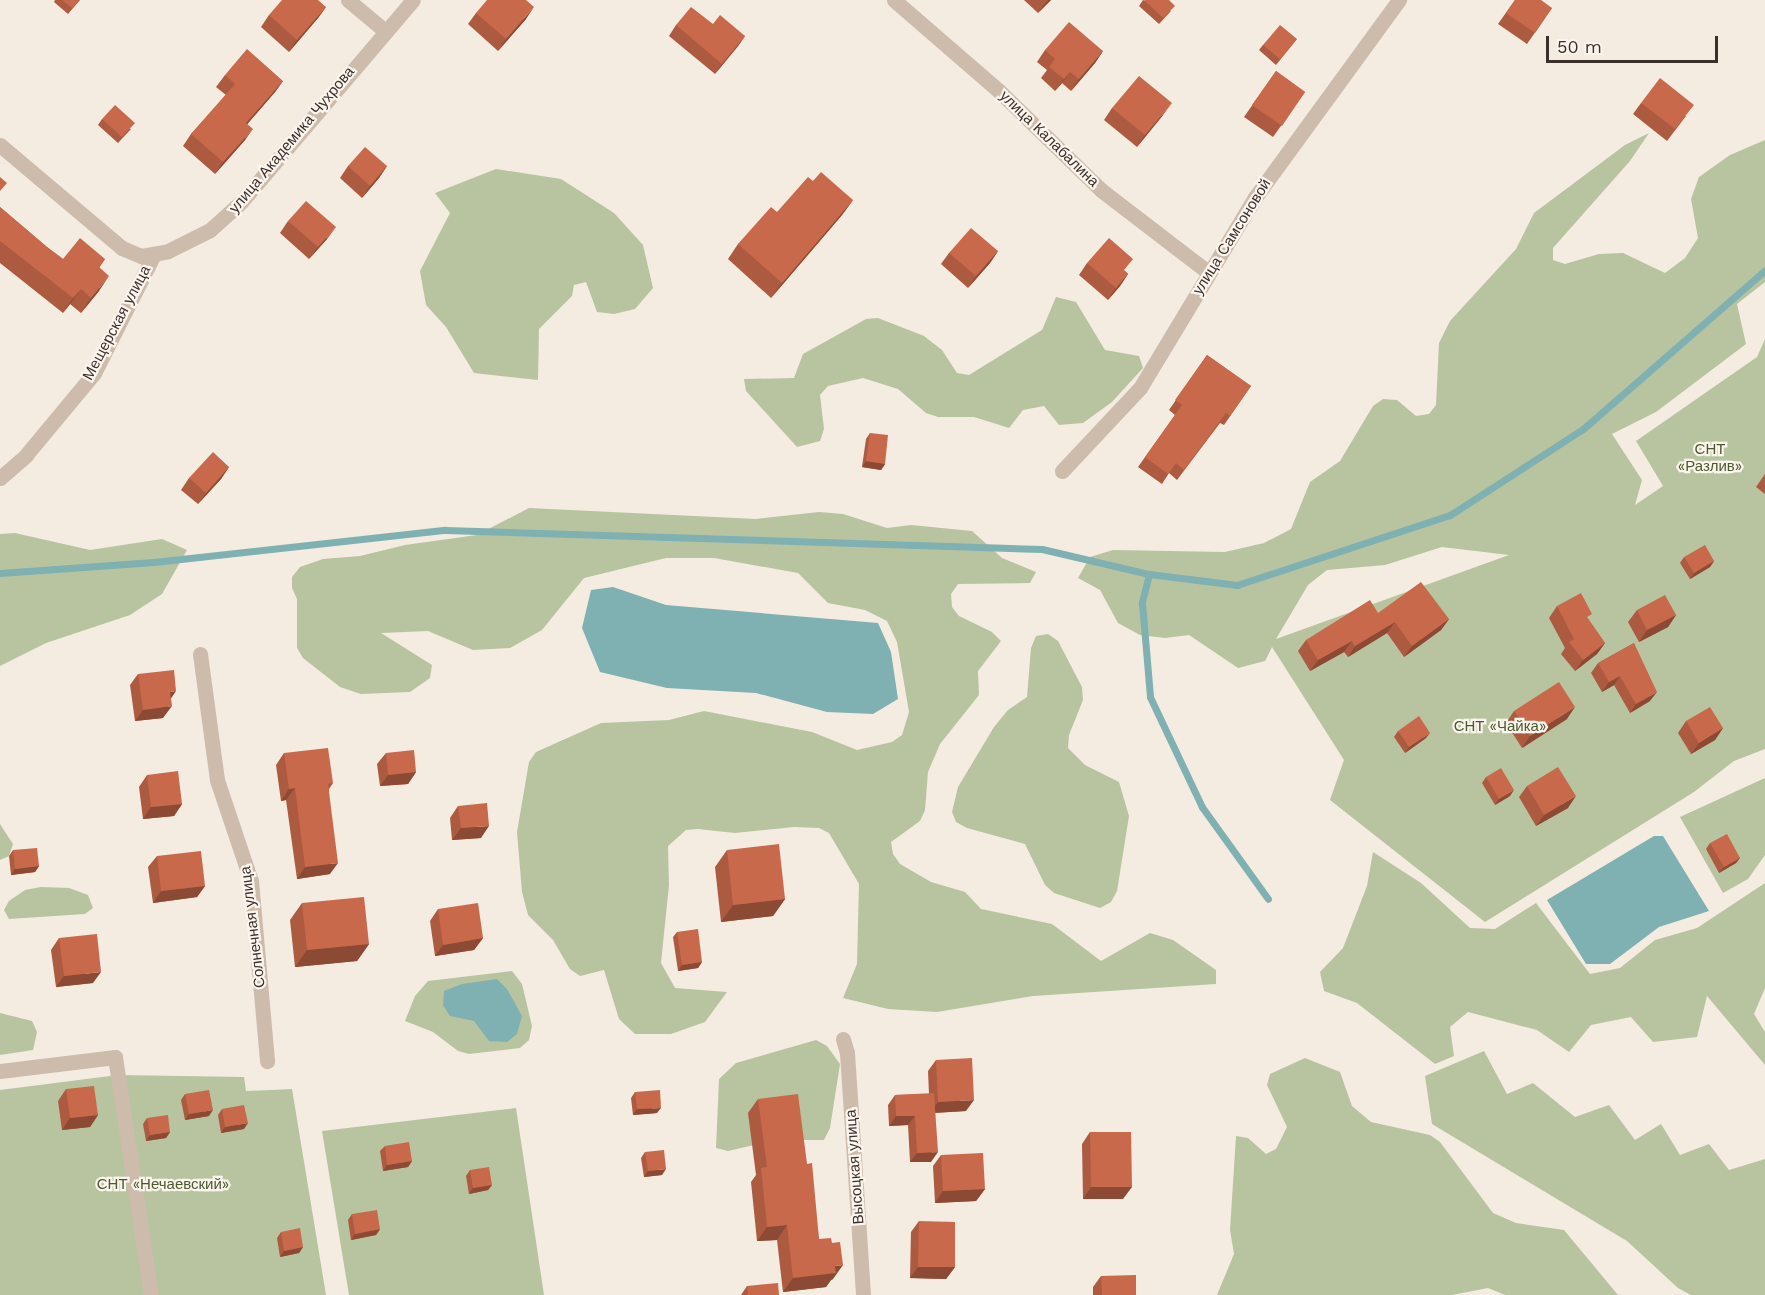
<!DOCTYPE html>
<html>
<head>
<meta charset="utf-8">
<style>
	body { margin:0 }
	#map { position:relative; width:1765px; height:1295px; overflow:hidden; background:#f4ebe1; font-family:"Work Sans",sans-serif }
	div>[style] { position:absolute }
	.green>* { inset:0; background:#b8c4a0 }
	.water>* { inset:0; background:#7fb0b2 }
	.stream>* { height:7px; margin:-3.5px; padding:0 3.5px; transform-origin:3.5px; border-radius:3.5px; background:#7fb0b2 }
	.street>* { height:15px; margin:-7.5px; padding:0 7.5px; transform-origin:7.5px; border-radius:7.5px; background:#cdbbac }
	.wall>* { inset:0; background:#ac5a40 }
	.shaded-wall>* { inset:0; background:#8c4a34 }
	.building>* { inset:0; background:#c8694b }
	span { translate:-50% -50%; white-space:nowrap; text-align:center; line-height:1.15; -webkit-text-stroke:4.5px #fbf5ee; paint-order:stroke }
	.street-label { font-size:15px; color:#3b302b }
	.park-label { font-size:15px; color:#4a5a2e }
	.scale { position:absolute; left:1546px; top:36px; width:172px; height:27px; box-sizing:border-box; border:3px solid #3b302b; border-top:0; padding-left:8px; font-size:18px; line-height:21px; white-space:nowrap; color:#3b302b; -webkit-text-stroke:4px #fbf5ee; paint-order:stroke }
</style>
</head>
<body>
<div id="map">
	<div class="green">
		<div style="clip-path:polygon(evenodd,1649px 133px,1630px 161px,1553px 248px,1553px 260px,1565px 264px,1599px 254px,1623px 253px,1665px 273px,1685px 258px,1698px 238px,1691px 199px,1699px 177px,1730px 155px,1765px 140px,1765px 282px,1737px 304px,1746px 344px,1656px 412px,1612px 434px,1642px 480px,1635px 505px,1663px 486px,1636px 441px,1757px 357px,1765px 339px,1765px 749px,1734px 761px,1694px 792px,1485px 922px,1330px 800px,1344px 760px,1272px 647px,1265px 661px,1238px 668px,1189px 635px,1165px 638px,1140px 635px,1118px 623px,1100px 590px,1078px 578px,1090px 557px,1113px 550px,1225px 552px,1264px 543px,1291px 529px,1310px 482px,1340px 461px,1373px 406px,1383px 399px,1397px 400px,1416px 416px,1429px 414px,1436px 405px,1439px 343px,1450px 321px,1516px 249px,1534px 213px,1625px 145px,1649px 133px,1442px 547px,1509px 555px,1276px 639px,1308px 585px,1327px 570px,1385px 565px,1442px 547px)"></div>
		<div style="clip-path:polygon(496px 169px,561px 179px,614px 213px,643px 245px,653px 288px,635px 309px,614px 314px,597px 312px,586px 282px,574px 285px,572px 296px,539px 329px,538px 380px,474px 373px,446px 327px,426px 305px,420px 271px,450px 213px,435px 193px)"></div>
		<div style="clip-path:polygon(1056px 297px,1076px 302px,1105px 350px,1139px 356px,1143px 368px,1112px 402px,1083px 423px,1059px 425px,1044px 406px,1023px 410px,1009px 428px,974px 417px,938px 417px,926px 413px,898px 389px,863px 378px,828px 386px,820px 395px,824px 429px,820px 441px,797px 447px,746px 391px,744px 379px,794px 378px,803px 354px,866px 319px,878px 318px,924px 336px,942px 350px,957px 373px,969px 375px,1042px 330px)"></div>
		<div style="clip-path:polygon(529px 508px,756px 519px,819px 512px,843px 514px,887px 528px,911px 525px,972px 531px,1002px 558px,1036px 572px,1030px 583px,958px 584px,951px 594px,952px 607px,959px 616px,992px 632px,1001px 641px,978px 671px,979px 695px,940px 744px,928px 772px,925px 810px,920px 821px,891px 842px,893px 854px,900px 864px,931px 882px,965px 892px,981px 909px,1052px 924px,1101px 961px,1150px 933px,1173px 940px,1216px 970px,1216px 984px,1033px 996px,937px 1012px,888px 1009px,843px 998px,857px 964px,859px 884px,829px 833px,819px 828px,794px 827px,735px 833px,698px 829px,686px 830px,668px 846px,669px 885px,661px 963px,675px 988px,727px 992px,705px 1022px,671px 1034px,635px 1034px,619px 1019px,604px 970px,580px 976px,570px 969px,553px 940px,528px 915px,522px 892px,517px 832px,529px 762px,536px 752px,601px 723px,669px 720px,704px 711px,812px 732px,857px 750px,892px 742px,902px 735px,909px 712px,897px 642px,887px 621px,865px 610px,828px 603px,798px 573px,714px 558px,666px 558px,584px 578px,542px 630px,510px 648px,473px 650px,428px 631px,381px 633px,432px 665px,430px 678px,410px 692px,361px 694px,340px 687px,303px 658px,297px 648px,297px 599px,292px 588px,292px 577px,300px 567px,323px 559px,360px 556px,405px 545px,477px 535px)"></div>
		<div style="clip-path:polygon(15px 533px,90px 550px,162px 539px,187px 550px,162px 594px,130px 615px,46px 643px,0 666px,0 534px)"></div>
		<div style="clip-path:polygon(1048px 634px,1058px 641px,1082px 687px,1083px 700px,1069px 735px,1068px 748px,1085px 765px,1119px 782px,1129px 816px,1117px 891px,1111px 902px,1100px 908px,1054px 893px,1045px 885px,1025px 844px,967px 828px,956px 822px,952px 812px,958px 787px,994px 727px,1008px 710px,1027px 697px,1031px 648px,1036px 636px)"></div>
		<div style="clip-path:polygon(1765px 778px,1765px 855px,1748px 879px,1723px 893px,1680px 817px)"></div>
		<div style="clip-path:polygon(0 824px,13px 844px,9px 856px,0 860px)"></div>
		<div style="clip-path:polygon(1373px 852px,1421px 883px,1470px 928px,1495px 929px,1536px 903px,1590px 974px,1620px 968px,1655px 940px,1697px 928px,1765px 883px,1765px 988px,1754px 1014px,1765px 1032px,1765px 1065px,1707px 996px,1697px 1037px,1653px 1042px,1631px 1017px,1591px 1025px,1569px 1052px,1537px 1030px,1468px 1012px,1450px 1027px,1454px 1056px,1435px 1064px,1357px 1003px,1324px 991px,1320px 972px,1343px 948px,1367px 886px)"></div>
		<div style="clip-path:polygon(41px 887px,69px 888px,88px 895px,93px 908px,85px 914px,9px 919px,4px 910px,9px 901px,25px 890px)"></div>
		<div style="clip-path:polygon(512px 971px,522px 984px,532px 1026px,529px 1040px,520px 1048px,469px 1054px,458px 1051px,433px 1032px,405px 1021px,415px 996px,428px 981px)"></div>
		<div style="clip-path:polygon(0 1013px,32px 1021px,37px 1032px,33px 1050px,0 1055px)"></div>
		<div style="clip-path:polygon(816px 1040px,827px 1046px,840px 1064px,830px 1128px,824px 1140px,776px 1140px,728px 1151px,716px 1148px,719px 1079px,736px 1063px)"></div>
		<div style="clip-path:polygon(1484px 1051px,1507px 1094px,1533px 1083px,1575px 1117px,1609px 1105px,1635px 1140px,1661px 1124px,1680px 1155px,1709px 1144px,1729px 1170px,1765px 1159px,1765px 1295px,1691px 1295px,1678px 1288px,1627px 1241px,1432px 1124px,1425px 1076px)"></div>
		<div style="clip-path:polygon(1305px 1058px,1340px 1072px,1352px 1106px,1371px 1122px,1430px 1135px,1440px 1142px,1493px 1213px,1516px 1223px,1564px 1230px,1618px 1295px,1505px 1295px,1488px 1288px,1452px 1295px,1217px 1295px,1234px 1254px,1230px 1230px,1236px 1136px,1248px 1138px,1266px 1154px,1276px 1149px,1287px 1127px,1267px 1085px,1270px 1074px)"></div>
		<div style="clip-path:polygon(118px 1075px,244px 1077px,246px 1091px,292px 1089px,326px 1295px,0 1295px,0 1090px)"></div>
		<div style="clip-path:polygon(516px 1108px,544px 1295px,349px 1295px,322px 1131px)"></div>
	</div>
	<div class="water">
		<div style="clip-path:polygon(613px 587px,666px 605px,878px 623px,891px 652px,898px 699px,873px 714px,827px 712px,756px 693px,667px 688px,600px 672px,582px 628px,591px 590px)"></div>
		<div style="clip-path:polygon(1654px 836px,1663px 836px,1709px 911px,1659px 927px,1610px 964px,1586px 964px,1547px 900px)"></div>
		<div style="clip-path:polygon(497px 979px,507px 989px,522px 1016px,517px 1034px,507px 1042px,489px 1041px,474px 1021px,450px 1016px,443px 1005px,444px 991px,462px 984px)"></div>
	</div>
	<div class="stream">
		<div style="left:0;top:573px;width:154px;rotate:-4.1deg"></div>
		<div style="left:154px;top:562px;width:293px;rotate:-6.3deg"></div>
		<div style="left:445px;top:530px;width:597px;rotate:1.82deg"></div>
		<div style="left:1042px;top:549px;width:110px;rotate:13.2deg"></div>
		<div style="left:1149px;top:574px;width:89px;rotate:7.1deg"></div>
		<div style="left:1237px;top:585px;width:224px;rotate:-18.2deg"></div>
		<div style="left:1450px;top:515px;width:158px;rotate:-32.9deg"></div>
		<div style="left:1583px;top:429px;width:242px;rotate:-41.1deg"></div>
		<div style="left:1149px;top:574px;width:30px;rotate:104deg"></div>
		<div style="left:1142px;top:603px;width:94px;rotate:85.1deg"></div>
		<div style="left:1150px;top:697px;width:122px;rotate:64.7deg"></div>
		<div style="left:1202px;top:807px;width:113px;rotate:54.3deg"></div>
	</div>
	<div class="street">
		<div style="left:348px;top:0;width:48px;rotate:40deg"></div>
		<div style="left:894px;top:0;width:139px;rotate:40.9deg"></div>
		<div style="left:999px;top:91px;width:142px;rotate:44.1deg"></div>
		<div style="left:1101px;top:190px;width:136px;rotate:37.5deg"></div>
		<div style="left:0;top:145px;width:160px;rotate:40.2deg"></div>
		<div style="left:122px;top:248px;width:21px;rotate:23deg"></div>
		<div style="left:141px;top:256px;width:27px;rotate:-10deg"></div>
		<div style="left:168px;top:251px;width:47px;rotate:-26.6deg"></div>
		<div style="left:210px;top:230px;width:42px;rotate:-42.1deg"></div>
		<div style="left:241px;top:202px;width:265px;rotate:-49.6deg"></div>
		<div style="left:1062px;top:471px;width:114px;rotate:-46.8deg"></div>
		<div style="left:1140px;top:388px;width:224px;rotate:-58.9deg"></div>
		<div style="left:1256px;top:196px;width:243px;rotate:-53.9deg"></div>
		<div style="left:0;top:478px;width:35px;rotate:-41deg"></div>
		<div style="left:26px;top:455px;width:107px;rotate:-50.3deg"></div>
		<div style="left:94px;top:373px;width:131px;rotate:-63.2deg"></div>
		<div style="left:200px;top:654px;width:127px;rotate:82.3deg"></div>
		<div style="left:217px;top:780px;width:107px;rotate:71.4deg"></div>
		<div style="left:251px;top:881px;width:181px;rotate:84.9deg"></div>
		<div style="left:843px;top:1039px;width:15px;rotate:74deg"></div>
		<div style="left:847px;top:1053px;width:243px;rotate:86.2deg"></div>
		<div style="left:0;top:1071px;width:116px;rotate:-6.9deg"></div>
		<div style="left:115px;top:1057px;width:241px;rotate:81.4deg"></div>
	</div>
	<div class="wall">
		<div style="clip-path:polygon(55px 0,80px 0,68px 14px,54px 2px)"></div>
		<div style="clip-path:polygon(1024px 0,1051px 0,1038px 13px)"></div>
		<div style="clip-path:polygon(1143px 0,1171px 11px,1159px 24px,1139px 6px)"></div>
		<div style="clip-path:polygon(1515px 0,1552px 8px,1527px 44px,1498px 24px)"></div>
		<div style="clip-path:polygon(326px 7px,318px 18px,289px 52px,261px 27px,269px 15px)"></div>
		<div style="clip-path:polygon(476px 13px,526px 19px,498px 51px,468px 24px)"></div>
		<div style="clip-path:polygon(713px 24px,745px 36px,738px 46px,715px 74px,669px 36px,676px 25px)"></div>
		<div style="clip-path:polygon(1297px 39px,1276px 65px,1259px 50px,1263px 45px)"></div>
		<div style="clip-path:polygon(1045px 50px,1103px 51px,1095px 63px,1071px 91px,1062px 83px,1055px 91px,1041px 78px,1047px 70px,1037px 62px)"></div>
		<div style="clip-path:polygon(1276px 71px,1305px 92px,1273px 137px,1244px 117px)"></div>
		<div style="clip-path:polygon(225px 75px,283px 81px,275px 92px,247px 124px,245px 140px,215px 174px,183px 146px,191px 134px,226px 95px,216px 87px)"></div>
		<div style="clip-path:polygon(1641px 103px,1686px 116px,1667px 141px,1633px 114px)"></div>
		<div style="clip-path:polygon(1112px 108px,1163px 115px,1137px 147px,1104px 120px)"></div>
		<div style="clip-path:polygon(102px 119px,131px 129px,118px 143px,98px 125px)"></div>
		<div style="clip-path:polygon(348px 166px,387px 166px,379px 178px,362px 198px,340px 178px)"></div>
		<div style="clip-path:polygon(853px 200px,842px 215px,771px 298px,728px 259px,738px 244px,777px 212px)"></div>
		<div style="clip-path:polygon(0 207px,47px 247px,63px 259px,105px 259px,99px 268px,99px 291px,81px 313px,70px 304px,63px 313px,0 263px)"></div>
		<div style="clip-path:polygon(288px 221px,327px 239px,309px 259px,280px 233px)"></div>
		<div style="clip-path:polygon(998px 251px,990px 263px,968px 288px,941px 264px,949px 253px)"></div>
		<div style="clip-path:polygon(1087px 263px,1125px 271px,1128px 274px,1120px 286px,1108px 300px,1079px 275px)"></div>
		<div style="clip-path:polygon(1207px 355px,1251px 386px,1224px 425px,1220px 423px,1177px 480px,1169px 473px,1162px 484px,1138px 467px,1175px 415px,1169px 410px)"></div>
		<div style="clip-path:polygon(870px 433px,885px 464px,881px 470px,862px 467px,866px 439px)"></div>
		<div style="clip-path:polygon(229px 467px,221px 479px,198px 504px,181px 490px,189px 478px)"></div>
		<div style="clip-path:polygon(1765px 474px,1765px 494px,1756px 487px)"></div>
		<div style="clip-path:polygon(1684px 557px,1714px 561px,1710px 567px,1690px 579px,1680px 563px)"></div>
		<div style="clip-path:polygon(1557px 606px,1588px 619px,1605px 643px,1597px 654px,1575px 671px,1561px 654px,1565px 648px,1549px 618px)"></div>
		<div style="clip-path:polygon(1637px 610px,1676px 615px,1668px 627px,1639px 642px,1628px 622px)"></div>
		<div style="clip-path:polygon(1378px 613px,1449px 619px,1441px 630px,1404px 657px,1387px 633px,1348px 657px,1344px 652px,1310px 671px,1298px 651px,1306px 640px)"></div>
		<div style="clip-path:polygon(1634px 643px,1650px 701px,1630px 713px,1614px 685px,1602px 692px,1591px 673px,1598px 663px)"></div>
		<div style="clip-path:polygon(138px 674px,171px 699px,163px 718px,135px 721px,130px 685px)"></div>
		<div style="clip-path:polygon(1514px 711px,1567px 719px,1522px 748px,1506px 723px)"></div>
		<div style="clip-path:polygon(1686px 721px,1723px 728px,1715px 740px,1691px 754px,1678px 733px)"></div>
		<div style="clip-path:polygon(1398px 731px,1426px 738px,1405px 753px,1394px 737px)"></div>
		<div style="clip-path:polygon(284px 753px,333px 783px,329px 789px,330px 874px,297px 879px,286px 800px,281px 801px,276px 765px)"></div>
		<div style="clip-path:polygon(386px 753px,416px 772px,408px 784px,380px 786px,377px 764px)"></div>
		<div style="clip-path:polygon(147px 775px,182px 804px,174px 816px,143px 819px,139px 787px)"></div>
		<div style="clip-path:polygon(1486px 777px,1510px 796px,1495px 805px,1482px 783px)"></div>
		<div style="clip-path:polygon(1527px 786px,1568px 808px,1536px 826px,1519px 797px)"></div>
		<div style="clip-path:polygon(458px 806px,481px 838px,452px 840px,450px 818px)"></div>
		<div style="clip-path:polygon(1710px 843px,1740px 858px,1736px 863px,1719px 873px,1706px 849px)"></div>
		<div style="clip-path:polygon(13px 850px,39px 866px,35px 872px,11px 875px,9px 856px)"></div>
		<div style="clip-path:polygon(727px 850px,785px 899px,773px 916px,721px 922px,715px 867px)"></div>
		<div style="clip-path:polygon(157px 856px,205px 886px,197px 897px,153px 903px,148px 867px)"></div>
		<div style="clip-path:polygon(302px 903px,369px 944px,357px 961px,295px 967px,290px 920px)"></div>
		<div style="clip-path:polygon(438px 909px,483px 938px,474px 950px,435px 956px,430px 921px)"></div>
		<div style="clip-path:polygon(677px 932px,702px 962px,698px 968px,678px 971px,673px 937px)"></div>
		<div style="clip-path:polygon(59px 938px,93px 983px,56px 987px,51px 950px)"></div>
		<div style="clip-path:polygon(936px 1060px,966px 1111px,935px 1113px,931px 1162px,910px 1162px,908px 1125px,889px 1126px,888px 1105px,895px 1095px,929px 1094px,928px 1071px)"></div>
		<div style="clip-path:polygon(66px 1089px,98px 1115px,90px 1127px,62px 1130px,58px 1101px)"></div>
		<div style="clip-path:polygon(635px 1092px,657px 1113px,633px 1115px,631px 1098px)"></div>
		<div style="clip-path:polygon(185px 1094px,209px 1116px,185px 1120px,181px 1100px)"></div>
		<div style="clip-path:polygon(758px 1099px,807px 1164px,819px 1239px,833px 1279px,831px 1280px,826px 1287px,783px 1292px,777px 1240px,757px 1241px,751px 1182px,756px 1175px,748px 1113px)"></div>
		<div style="clip-path:polygon(222px 1109px,244px 1129px,221px 1133px,218px 1115px)"></div>
		<div style="clip-path:polygon(147px 1118px,170px 1132px,166px 1138px,146px 1141px,143px 1124px)"></div>
		<div style="clip-path:polygon(1090px 1132px,1123px 1199px,1083px 1199px,1082px 1144px)"></div>
		<div style="clip-path:polygon(385px 1146px,412px 1161px,408px 1167px,383px 1171px,380px 1151px)"></div>
		<div style="clip-path:polygon(645px 1152px,662px 1175px,644px 1177px,641px 1158px)"></div>
		<div style="clip-path:polygon(941px 1155px,985px 1189px,976px 1201px,935px 1203px,933px 1166px)"></div>
		<div style="clip-path:polygon(470px 1170px,492px 1185px,488px 1190px,469px 1194px,466px 1176px)"></div>
		<div style="clip-path:polygon(352px 1214px,380px 1229px,376px 1235px,351px 1240px,348px 1220px)"></div>
		<div style="clip-path:polygon(919px 1221px,955px 1267px,946px 1279px,910px 1278px,911px 1232px)"></div>
		<div style="clip-path:polygon(281px 1232px,303px 1247px,299px 1253px,280px 1257px,277px 1238px)"></div>
		<div style="clip-path:polygon(1101px 1276px,1136px 1295px,1093px 1295px,1093px 1287px)"></div>
		<div style="clip-path:polygon(747px 1286px,779px 1295px,741px 1295px)"></div>
	</div>
	<div class="shaded-wall">
		<div style="clip-path:polygon(1048px 0,1051px 0,1038px 13px)"></div>
		<div style="clip-path:polygon(326px 7px,318px 18px,289px 52px,297px 40px)"></div>
		<div style="clip-path:polygon(534px 7px,526px 19px,498px 51px,506px 39px)"></div>
		<div style="clip-path:polygon(745px 36px,738px 46px,715px 74px,722px 64px)"></div>
		<div style="clip-path:polygon(1103px 51px,1095px 63px,1071px 91px,1079px 79px)"></div>
		<div style="clip-path:polygon(1070px 72px,1062px 83px,1055px 91px,1064px 79px)"></div>
		<div style="clip-path:polygon(283px 81px,275px 92px,238px 135px,246px 123px)"></div>
		<div style="clip-path:polygon(1172px 103px,1163px 115px,1137px 147px,1145px 135px)"></div>
		<div style="clip-path:polygon(253px 129px,245px 140px,215px 174px,223px 162px)"></div>
		<div style="clip-path:polygon(387px 166px,379px 178px,362px 198px,370px 186px)"></div>
		<div style="clip-path:polygon(853px 200px,842px 215px,771px 298px,782px 283px)"></div>
		<div style="clip-path:polygon(336px 227px,327px 239px,309px 259px,318px 247px)"></div>
		<div style="clip-path:polygon(998px 251px,990px 263px,968px 288px,976px 276px)"></div>
		<div style="clip-path:polygon(1128px 274px,1120px 286px,1108px 300px,1116px 288px)"></div>
		<div style="clip-path:polygon(109px 276px,99px 291px,81px 313px,91px 298px)"></div>
		<div style="clip-path:polygon(81px 289px,70px 304px,63px 313px,73px 298px)"></div>
		<div style="clip-path:polygon(866px 461px,885px 464px,881px 470px,862px 467px)"></div>
		<div style="clip-path:polygon(229px 467px,221px 479px,198px 504px,206px 493px)"></div>
		<div style="clip-path:polygon(1714px 561px,1710px 567px,1690px 579px,1694px 573px)"></div>
		<div style="clip-path:polygon(1676px 615px,1668px 627px,1639px 642px,1647px 630px)"></div>
		<div style="clip-path:polygon(1449px 619px,1441px 630px,1404px 657px,1412px 646px)"></div>
		<div style="clip-path:polygon(1395px 622px,1387px 633px,1348px 657px,1355px 646px)"></div>
		<div style="clip-path:polygon(1352px 641px,1344px 652px,1310px 671px,1318px 660px)"></div>
		<div style="clip-path:polygon(1605px 643px,1597px 654px,1575px 671px,1583px 660px)"></div>
		<div style="clip-path:polygon(1620px 676px,1614px 685px,1602px 692px,1609px 682px)"></div>
		<div style="clip-path:polygon(176px 691px,168px 703px,170px 692px)"></div>
		<div style="clip-path:polygon(1657px 692px,1650px 701px,1630px 713px,1636px 704px)"></div>
		<div style="clip-path:polygon(172px 706px,163px 718px,135px 721px,143px 710px)"></div>
		<div style="clip-path:polygon(1575px 707px,1567px 719px,1522px 748px,1530px 736px)"></div>
		<div style="clip-path:polygon(1723px 728px,1715px 740px,1691px 754px,1699px 743px)"></div>
		<div style="clip-path:polygon(1430px 733px,1426px 738px,1405px 753px,1409px 747px)"></div>
		<div style="clip-path:polygon(416px 772px,408px 784px,380px 786px,388px 775px)"></div>
		<div style="clip-path:polygon(295px 788px,286px 800px,281px 801px,289px 789px)"></div>
		<div style="clip-path:polygon(1514px 790px,1510px 796px,1495px 805px,1499px 799px)"></div>
		<div style="clip-path:polygon(1576px 796px,1568px 808px,1536px 826px,1544px 815px)"></div>
		<div style="clip-path:polygon(182px 804px,174px 816px,143px 819px,151px 807px)"></div>
		<div style="clip-path:polygon(489px 826px,481px 838px,452px 840px,461px 828px)"></div>
		<div style="clip-path:polygon(1740px 858px,1736px 863px,1719px 873px,1724px 867px)"></div>
		<div style="clip-path:polygon(338px 863px,330px 874px,297px 879px,305px 867px)"></div>
		<div style="clip-path:polygon(39px 866px,35px 872px,11px 875px,15px 869px)"></div>
		<div style="clip-path:polygon(205px 886px,197px 897px,153px 903px,161px 891px)"></div>
		<div style="clip-path:polygon(785px 899px,773px 916px,721px 922px,733px 905px)"></div>
		<div style="clip-path:polygon(483px 938px,474px 950px,435px 956px,443px 945px)"></div>
		<div style="clip-path:polygon(369px 944px,357px 961px,295px 967px,307px 950px)"></div>
		<div style="clip-path:polygon(702px 962px,698px 968px,678px 971px,682px 965px)"></div>
		<div style="clip-path:polygon(101px 972px,93px 983px,56px 987px,64px 976px)"></div>
		<div style="clip-path:polygon(974px 1100px,966px 1111px,930px 1113px,938px 1102px)"></div>
		<div style="clip-path:polygon(661px 1108px,657px 1113px,633px 1115px,637px 1109px)"></div>
		<div style="clip-path:polygon(213px 1110px,209px 1116px,185px 1120px,189px 1114px)"></div>
		<div style="clip-path:polygon(98px 1115px,90px 1127px,62px 1130px,70px 1118px)"></div>
		<div style="clip-path:polygon(896px 1116px,915px 1116px,908px 1125px,889px 1126px)"></div>
		<div style="clip-path:polygon(248px 1123px,244px 1129px,221px 1133px,225px 1127px)"></div>
		<div style="clip-path:polygon(170px 1132px,166px 1138px,146px 1141px,150px 1135px)"></div>
		<div style="clip-path:polygon(938px 1152px,931px 1162px,910px 1162px,917px 1153px)"></div>
		<div style="clip-path:polygon(412px 1161px,408px 1167px,383px 1171px,387px 1165px)"></div>
		<div style="clip-path:polygon(666px 1169px,662px 1175px,644px 1177px,648px 1171px)"></div>
		<div style="clip-path:polygon(492px 1185px,488px 1190px,469px 1194px,473px 1188px)"></div>
		<div style="clip-path:polygon(1091px 1187px,1132px 1187px,1123px 1199px,1083px 1199px)"></div>
		<div style="clip-path:polygon(985px 1189px,976px 1201px,935px 1203px,943px 1191px)"></div>
		<div style="clip-path:polygon(787px 1225px,777px 1240px,757px 1241px,767px 1227px)"></div>
		<div style="clip-path:polygon(380px 1229px,376px 1235px,351px 1240px,355px 1234px)"></div>
		<div style="clip-path:polygon(303px 1247px,299px 1253px,280px 1257px,284px 1251px)"></div>
		<div style="clip-path:polygon(843px 1265px,833px 1279px,831px 1280px,826px 1287px,783px 1292px,793px 1278px,835px 1266px)"></div>
		<div style="clip-path:polygon(918px 1267px,955px 1267px,946px 1279px,910px 1278px)"></div>
	</div>
	<div class="building">
		<div style="clip-path:polygon(62px 0,79px 0,72px 8px)"></div>
		<div style="clip-path:polygon(282px 0,318px 0,326px 7px,297px 40px,269px 15px)"></div>
		<div style="clip-path:polygon(487px 0,526px 0,534px 7px,506px 39px,476px 13px)"></div>
		<div style="clip-path:polygon(1144px 0,1169px 0,1175px 6px,1163px 18px)"></div>
		<div style="clip-path:polygon(1515px 0,1541px 0,1552px 8px,1535px 33px,1506px 13px)"></div>
		<div style="clip-path:polygon(691px 7px,713px 24px,720px 15px,745px 36px,722px 64px,676px 25px)"></div>
		<div style="clip-path:polygon(1069px 22px,1103px 51px,1079px 79px,1070px 72px,1064px 79px,1049px 67px,1055px 59px,1045px 50px)"></div>
		<div style="clip-path:polygon(1280px 25px,1297px 39px,1280px 59px,1263px 45px)"></div>
		<div style="clip-path:polygon(247px 49px,283px 81px,246px 123px,253px 129px,223px 162px,191px 134px,235px 84px,225px 75px)"></div>
		<div style="clip-path:polygon(1276px 71px,1305px 92px,1282px 126px,1252px 105px)"></div>
		<div style="clip-path:polygon(1139px 76px,1172px 103px,1145px 135px,1112px 108px)"></div>
		<div style="clip-path:polygon(1660px 78px,1694px 105px,1675px 129px,1641px 103px)"></div>
		<div style="clip-path:polygon(115px 105px,135px 123px,122px 137px,102px 119px)"></div>
		<div style="clip-path:polygon(365px 147px,387px 166px,370px 186px,348px 166px)"></div>
		<div style="clip-path:polygon(821px 172px,853px 200px,782px 283px,738px 244px,771px 207px,777px 212px,808px 177px,813px 181px)"></div>
		<div style="clip-path:polygon(0 177px,7px 183px,0 191px)"></div>
		<div style="clip-path:polygon(306px 201px,336px 227px,318px 247px,288px 221px)"></div>
		<div style="clip-path:polygon(0 207px,47px 247px,63px 259px,80px 238px,105px 259px,99px 267px,109px 276px,91px 298px,81px 289px,73px 298px,0 241px)"></div>
		<div style="clip-path:polygon(971px 228px,998px 251px,976px 276px,949px 253px)"></div>
		<div style="clip-path:polygon(1109px 238px,1133px 259px,1124px 270px,1128px 274px,1116px 288px,1087px 263px)"></div>
		<div style="clip-path:polygon(1207px 355px,1251px 386px,1230px 416px,1226px 413px,1184px 470px,1176px 463px,1168px 474px,1145px 457px,1182px 405px,1175px 400px)"></div>
		<div style="clip-path:polygon(870px 433px,888px 435px,885px 464px,866px 461px)"></div>
		<div style="clip-path:polygon(213px 452px,229px 467px,206px 493px,189px 478px)"></div>
		<div style="clip-path:polygon(1705px 545px,1714px 561px,1694px 573px,1684px 557px)"></div>
		<div style="clip-path:polygon(1421px 582px,1449px 619px,1412px 646px,1395px 622px,1355px 646px,1352px 641px,1318px 660px,1306px 640px,1370px 600px,1378px 613px)"></div>
		<div style="clip-path:polygon(1581px 593px,1592px 614px,1587px 617px,1605px 643px,1583px 660px,1569px 642px,1574px 639px,1557px 606px)"></div>
		<div style="clip-path:polygon(1665px 595px,1676px 615px,1647px 630px,1637px 610px)"></div>
		<div style="clip-path:polygon(1634px 643px,1657px 692px,1636px 704px,1620px 676px,1609px 682px,1598px 663px)"></div>
		<div style="clip-path:polygon(174px 670px,176px 691px,170px 692px,172px 706px,143px 710px,138px 674px)"></div>
		<div style="clip-path:polygon(1559px 682px,1575px 707px,1530px 736px,1514px 711px)"></div>
		<div style="clip-path:polygon(1710px 707px,1723px 728px,1699px 743px,1686px 721px)"></div>
		<div style="clip-path:polygon(1419px 716px,1430px 733px,1409px 747px,1398px 731px)"></div>
		<div style="clip-path:polygon(328px 748px,333px 783px,328px 784px,338px 863px,305px 867px,295px 788px,289px 789px,284px 753px)"></div>
		<div style="clip-path:polygon(414px 750px,416px 772px,388px 775px,386px 753px)"></div>
		<div style="clip-path:polygon(1558px 767px,1576px 796px,1544px 815px,1527px 786px)"></div>
		<div style="clip-path:polygon(1501px 768px,1514px 790px,1499px 799px,1486px 777px)"></div>
		<div style="clip-path:polygon(178px 771px,182px 804px,151px 807px,147px 775px)"></div>
		<div style="clip-path:polygon(487px 803px,489px 826px,461px 828px,458px 806px)"></div>
		<div style="clip-path:polygon(1727px 834px,1740px 858px,1724px 867px,1710px 843px)"></div>
		<div style="clip-path:polygon(779px 844px,785px 899px,733px 905px,727px 850px)"></div>
		<div style="clip-path:polygon(37px 848px,39px 866px,15px 869px,13px 850px)"></div>
		<div style="clip-path:polygon(201px 851px,205px 886px,161px 891px,157px 856px)"></div>
		<div style="clip-path:polygon(364px 897px,369px 944px,307px 950px,302px 903px)"></div>
		<div style="clip-path:polygon(478px 903px,483px 938px,443px 945px,438px 909px)"></div>
		<div style="clip-path:polygon(698px 929px,702px 962px,682px 965px,677px 932px)"></div>
		<div style="clip-path:polygon(97px 934px,101px 972px,64px 976px,59px 938px)"></div>
		<div style="clip-path:polygon(972px 1058px,974px 1100px,938px 1102px,936px 1060px)"></div>
		<div style="clip-path:polygon(94px 1086px,98px 1115px,70px 1118px,66px 1089px)"></div>
		<div style="clip-path:polygon(209px 1090px,213px 1110px,189px 1114px,185px 1094px)"></div>
		<div style="clip-path:polygon(660px 1090px,661px 1108px,637px 1109px,635px 1092px)"></div>
		<div style="clip-path:polygon(934px 1093px,938px 1152px,917px 1153px,915px 1116px,896px 1116px,895px 1095px)"></div>
		<div style="clip-path:polygon(798px 1094px,807px 1164px,812px 1163px,819px 1239px,831px 1238px,832px 1243px,840px 1242px,843px 1265px,835px 1266px,836px 1273px,793px 1278px,787px 1225px,767px 1227px,761px 1168px,767px 1167px,758px 1099px)"></div>
		<div style="clip-path:polygon(244px 1105px,248px 1123px,225px 1127px,222px 1109px)"></div>
		<div style="clip-path:polygon(168px 1115px,170px 1132px,150px 1135px,147px 1118px)"></div>
		<div style="clip-path:polygon(1090px 1132px,1131px 1132px,1132px 1187px,1091px 1187px)"></div>
		<div style="clip-path:polygon(409px 1142px,412px 1161px,387px 1165px,385px 1146px)"></div>
		<div style="clip-path:polygon(664px 1150px,666px 1169px,648px 1171px,645px 1152px)"></div>
		<div style="clip-path:polygon(983px 1153px,985px 1189px,943px 1191px,941px 1155px)"></div>
		<div style="clip-path:polygon(489px 1167px,492px 1185px,473px 1188px,470px 1170px)"></div>
		<div style="clip-path:polygon(377px 1210px,380px 1229px,355px 1234px,352px 1214px)"></div>
		<div style="clip-path:polygon(919px 1221px,955px 1222px,955px 1267px,918px 1267px)"></div>
		<div style="clip-path:polygon(300px 1228px,303px 1247px,284px 1251px,281px 1232px)"></div>
		<div style="clip-path:polygon(1136px 1275px,1136px 1295px,1102px 1295px,1101px 1276px)"></div>
		<div style="clip-path:polygon(778px 1283px,779px 1295px,748px 1295px,747px 1286px)"></div>
	</div>
	<div class="street-label">
		<span style="left:1049px;top:139px;rotate:44deg">улица Калабалина</span>
		<span style="left:292px;top:140px;rotate:-50deg">улица Академика Чухрова</span>
		<span style="left:1232px;top:237px;rotate:-58deg">улица Самсоновой</span>
		<span style="left:117px;top:323px;rotate:-62deg">Мещерская улица</span>
		<span style="left:253px;top:927px;rotate:-97deg">Солнечная улица</span>
		<span style="left:855px;top:1167px;rotate:-94deg">Высоцкая улица</span>
	</div>
	<div class="park-label">
		<span style="left:1710px;top:458px">СНТ<br>«Разлив»</span>
		<span style="left:1500px;top:727px">СНТ «Чайка»</span>
		<span style="left:163px;top:1185px">СНТ «Нечаевский»</span>
	</div>
	<div class="scale">50 m</div>
</div>
</body>
</html>
